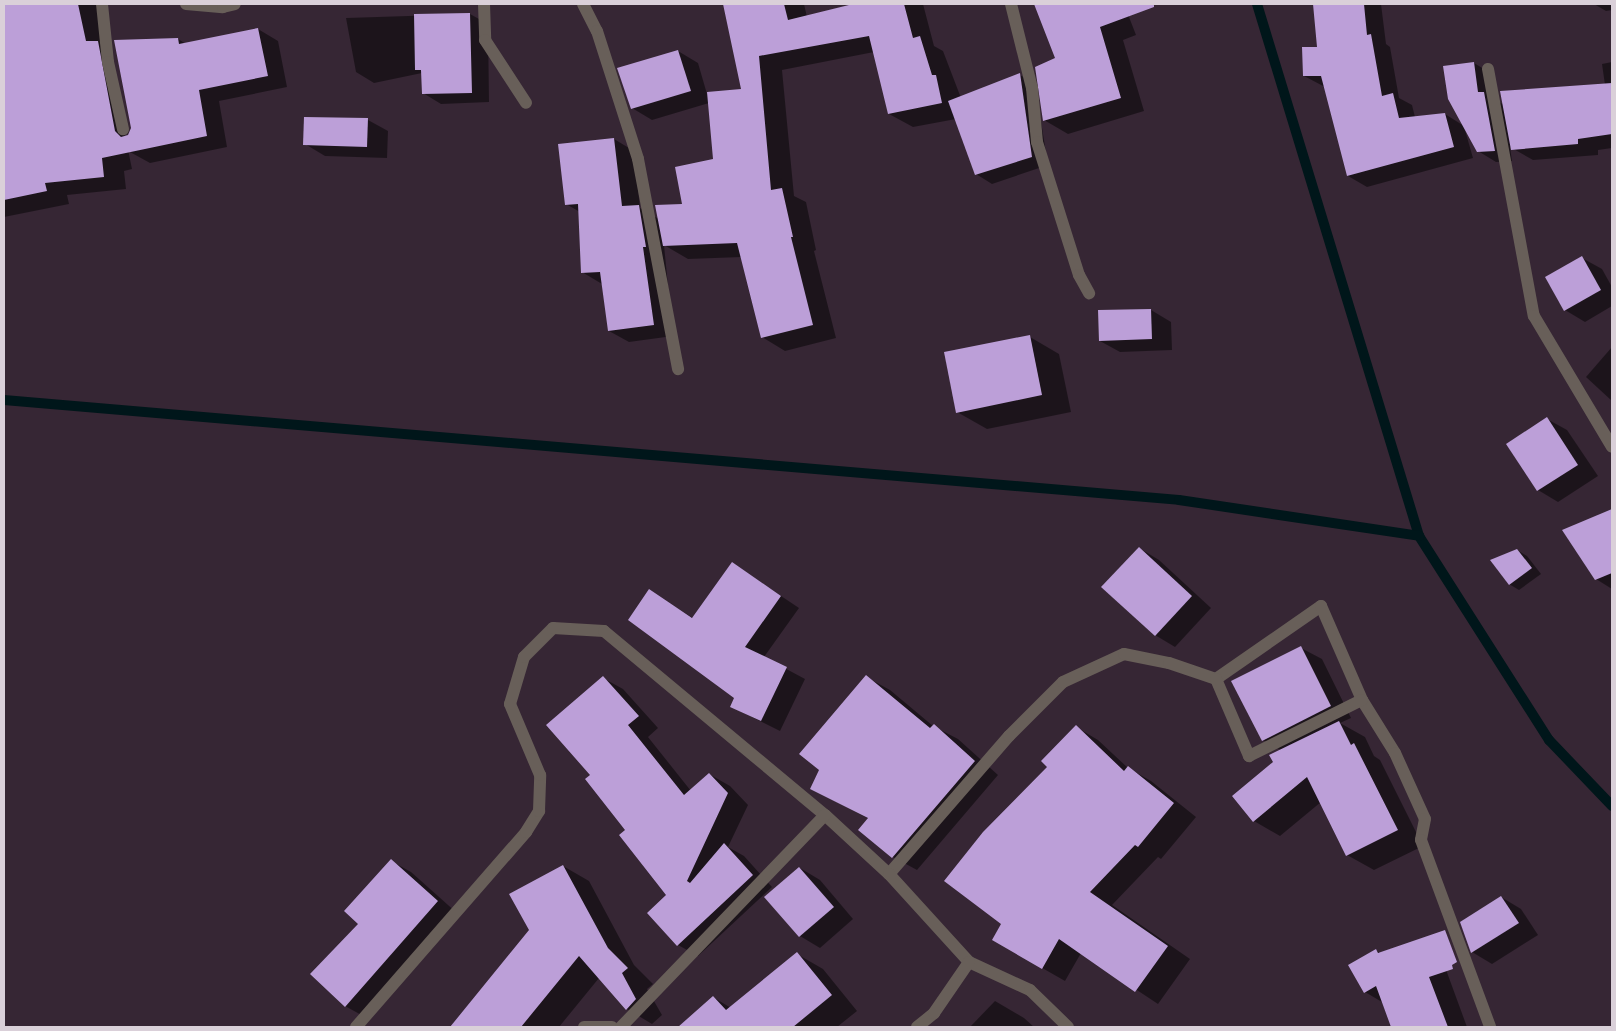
<!DOCTYPE html>
<html>
<head>
<meta charset="utf-8">
<style>
	body { margin:0 }
	#map { position:relative; width:1616px; height:1031px; overflow:hidden; background:#362634; font-family:Manrope,sans-serif }
	div>[style] { position:absolute }
	.shadow>* { inset:0; background:#0007 }
	.stream>* { height:10px; margin:-5px; padding:0 5px; transform-origin:5px; border-radius:5px; background:#00161a }
	.building>* { inset:0; background:#bc9fd8 }
	.minor>* { height:12px; margin:-6px; padding:0 6px; transform-origin:6px; border-radius:6px; background:#685f59 }
	span { translate:-50% -50%; white-space:nowrap; text-align:center; line-height:1.15; -webkit-text-stroke:5px #191218; paint-order:stroke }
	.frame { position:absolute; inset:0; border:5px solid #dad0d9; pointer-events:none }
</style>
</head>
<body>
<div id="map">
	<div class="shadow">
		<div style="clip-path:polygon(4px 4px,98px 4px,132px 169px,124px 171px,126px 189px,67px 195px,69px 204px,4px 217px)"></div>
		<div style="clip-path:polygon(724px 4px,804px 4px,807px 17px,858px 4px,923px 4px,934px 46px,943px 51px,961px 98px,1020px 75px,1035px 84px,1048px 165px,992px 184px,976px 174px,956px 119px,913px 127px,889px 114px,874px 52px,782px 70px,794px 196px,806px 202px,816px 250px,814px 251px,836px 338px,785px 351px,762px 337px,742px 257px,688px 259px,664px 245px,673px 336px,629px 342px,609px 331px,602px 284px,582px 272px,580px 212px,566px 204px,614px 139px,634px 151px,640px 208px,659px 219px,684px 205px,715px 160px,709px 103px,652px 120px,632px 108px,678px 51px,698px 63px,707px 94px,743px 90px)"></div>
		<div style="clip-path:polygon(1036px 4px,1124px 4px,1136px 35px,1123px 40px,1144px 111px,1068px 134px,1044px 120px,1056px 59px)"></div>
		<div style="clip-path:polygon(1314px 4px,1381px 4px,1386px 44px,1390px 47px,1399px 98px,1412px 105px,1415px 117px,1445px 114px,1464px 126px,1474px 63px,1492px 74px,1495px 99px,1504px 105px,1605px 85px,1602px 64px,1612px 62px,1612px 148px,1598px 150px,1598px 155px,1533px 160px,1510px 147px,1512px 161px,1496px 162px,1478px 151px,1465px 130px,1473px 158px,1367px 187px,1348px 176px,1325px 87px,1304px 76px,1319px 48px)"></div>
		<div style="clip-path:polygon(1594px 4px,1612px 4px,1612px 10px,1606px 11px)"></div>
		<div style="clip-path:polygon(470px 14px,488px 24px,489px 102px,441px 104px,423px 93px,422px 73px,374px 83px,356px 72px,346px 18px)"></div>
		<div style="clip-path:polygon(258px 29px,278px 41px,287px 87px,219px 101px,227px 147px,150px 163px,130px 152px,178px 39px,186px 44px)"></div>
		<div style="clip-path:polygon(368px 120px,388px 131px,387px 158px,325px 156px,305px 144px)"></div>
		<div style="clip-path:polygon(1582px 258px,1602px 269px,1612px 287px,1612px 306px,1585px 322px,1565px 310px)"></div>
		<div style="clip-path:polygon(1151px 310px,1171px 322px,1172px 350px,1120px 352px,1100px 341px)"></div>
		<div style="clip-path:polygon(1030px 337px,1059px 354px,1071px 412px,987px 429px,957px 412px)"></div>
		<div style="clip-path:polygon(1612px 347px,1612px 401px,1586px 377px)"></div>
		<div style="clip-path:polygon(1547px 419px,1567px 430px,1598px 476px,1558px 502px,1538px 490px)"></div>
		<div style="clip-path:polygon(1609px 511px,1612px 514px,1612px 589px,1596px 579px)"></div>
		<div style="clip-path:polygon(1139px 548px,1159px 560px,1211px 608px,1175px 647px,1155px 635px)"></div>
		<div style="clip-path:polygon(1517px 550px,1527px 556px,1541px 574px,1519px 590px,1509px 584px)"></div>
		<div style="clip-path:polygon(732px 563px,799px 608px,764px 657px,805px 679px,780px 731px,732px 707px,736px 698px,649px 591px,693px 618px)"></div>
		<div style="clip-path:polygon(1301px 648px,1322px 659px,1351px 718px,1340px 723px,1365px 737px,1374px 756px,1380px 760px,1423px 846px,1374px 870px,1347px 855px,1321px 802px,1280px 836px,1254px 821px,1281px 750px,1263px 740px)"></div>
		<div style="clip-path:polygon(866px 677px,890px 690px,933px 726px,958px 739px,998px 775px,917px 870px,893px 857px,869px 819px,812px 789px)"></div>
		<div style="clip-path:polygon(603px 678px,623px 689px,658px 728px,648px 737px,691px 791px,709px 774px,730px 786px,748px 805px,728px 847px,744px 856px,772px 887px,698px 956px,678px 945px,668px 895px,592px 775px)"></div>
		<div style="clip-path:polygon(1076px 727px,1098px 740px,1128px 768px,1151px 781px,1196px 817px,1161px 859px,1158px 857px,1112px 905px,1190px 959px,1158px 1004px,1081px 953px,1065px 981px,993px 940px,1003px 924px,1049px 767px)"></div>
		<div style="clip-path:polygon(391px 861px,411px 872px,457px 913px,365px 1017px,345px 1006px,360px 923px)"></div>
		<div style="clip-path:polygon(563px 866px,589px 881px,634px 965px,653px 984px,647px 989px,662px 1015px,652px 1024px,627px 1009px,599px 978px,559px 1027px,451px 1027px,531px 930px)"></div>
		<div style="clip-path:polygon(800px 868px,820px 880px,853px 919px,820px 948px,800px 936px)"></div>
		<div style="clip-path:polygon(1501px 897px,1521px 909px,1538px 935px,1492px 964px,1472px 952px,1462px 923px)"></div>
		<div style="clip-path:polygon(1376px 950px,1381px 954px,1441px 956px,1467px 1027px,1392px 1027px,1382px 1002px,1365px 992px)"></div>
		<div style="clip-path:polygon(797px 954px,823px 969px,857px 1011px,837px 1027px,679px 1027px,713px 997px,731px 1008px)"></div>
		<div style="clip-path:polygon(995px 1001px,1024px 1018px,1034px 1027px,970px 1027px)"></div>
	</div>
	<div class="stream">
		<div style="left:1257px;top:4px;width:556px;rotate:73.06deg"></div>
		<div style="left:1419px;top:536px;width:242px;rotate:57.5deg"></div>
		<div style="left:1549px;top:740px;width:91px;rotate:46.3deg"></div>
		<div style="left:4px;top:400px;width:1179px;rotate:4.86deg"></div>
		<div style="left:1179px;top:500px;width:243px;rotate:8.5deg"></div>
	</div>
	<div class="building">
		<div style="clip-path:polygon(4px 4px,78px 4px,86px 41px,98px 41px,115px 131px,121px 137px,128px 135px,131px 128px,114px 40px,178px 38px,179px 44px,258px 28px,268px 76px,199px 90px,207px 136px,102px 158px,104px 177px,45px 183px,47px 191px,4px 200px)"></div>
		<div style="clip-path:polygon(723px 4px,784px 4px,788px 20px,853px 4px,904px 4px,913px 38px,920px 36px,932px 75px,936px 75px,942px 103px,888px 114px,869px 36px,759px 56px,771px 190px,782px 188px,793px 237px,791px 237px,813px 325px,761px 338px,737px 243px,663px 246px,655px 205px,682px 204px,675px 167px,713px 159px,707px 92px,741px 89px)"></div>
		<div style="clip-path:polygon(1034px 4px,1154px 4px,1154px 7px,1100px 27px,1121px 98px,1043px 121px,1035px 67px,1055px 58px)"></div>
		<div style="clip-path:polygon(1313px 4px,1364px 4px,1367px 35px,1371px 34px,1382px 96px,1393px 93px,1399px 118px,1445px 113px,1454px 147px,1347px 176px,1321px 76px,1303px 76px,1302px 47px,1317px 47px)"></div>
		<div style="clip-path:polygon(470px 13px,472px 93px,422px 94px,421px 70px,415px 70px,414px 14px)"></div>
		<div style="clip-path:polygon(678px 50px,691px 91px,631px 109px,617px 68px)"></div>
		<div style="clip-path:polygon(1474px 62px,1478px 92px,1484px 92px,1495px 151px,1477px 152px,1448px 99px,1443px 66px)"></div>
		<div style="clip-path:polygon(1020px 73px,1032px 157px,975px 175px,948px 101px)"></div>
		<div style="clip-path:polygon(1612px 83px,1612px 134px,1578px 139px,1578px 144px,1511px 150px,1500px 91px)"></div>
		<div style="clip-path:polygon(304px 117px,368px 118px,367px 147px,303px 145px)"></div>
		<div style="clip-path:polygon(614px 138px,622px 206px,639px 205px,646px 247px,643px 247px,654px 325px,608px 331px,600px 272px,581px 273px,578px 204px,565px 205px,558px 144px)"></div>
		<div style="clip-path:polygon(1582px 256px,1601px 290px,1564px 311px,1545px 277px)"></div>
		<div style="clip-path:polygon(1151px 309px,1152px 339px,1099px 341px,1098px 310px)"></div>
		<div style="clip-path:polygon(1030px 335px,1042px 395px,956px 413px,944px 352px)"></div>
		<div style="clip-path:polygon(1547px 417px,1578px 465px,1537px 491px,1506px 444px)"></div>
		<div style="clip-path:polygon(1612px 509px,1612px 573px,1595px 580px,1562px 530px)"></div>
		<div style="clip-path:polygon(1139px 547px,1192px 596px,1155px 636px,1101px 587px)"></div>
		<div style="clip-path:polygon(1517px 549px,1532px 568px,1509px 585px,1490px 560px)"></div>
		<div style="clip-path:polygon(732px 562px,781px 596px,745px 647px,787px 667px,761px 721px,730px 707px,734px 698px,628px 620px,649px 589px,692px 618px)"></div>
		<div style="clip-path:polygon(1301px 646px,1331px 706px,1262px 741px,1231px 681px)"></div>
		<div style="clip-path:polygon(866px 675px,930px 728px,934px 724px,975px 761px,892px 858px,858px 830px,868px 818px,810px 789px,819px 770px,799px 754px)"></div>
		<div style="clip-path:polygon(603px 676px,639px 716px,628px 725px,684px 795px,709px 773px,728px 793px,687px 881px,690px 883px,724px 843px,753px 875px,677px 946px,647px 913px,666px 895px,619px 835px,625px 830px,585px 779px,590px 775px,546px 725px)"></div>
		<div style="clip-path:polygon(1339px 721px,1351px 745px,1354px 743px,1398px 830px,1346px 856px,1307px 777px,1253px 822px,1232px 796px,1273px 762px,1269px 755px)"></div>
		<div style="clip-path:polygon(1076px 725px,1124px 771px,1128px 766px,1174px 803px,1138px 847px,1135px 845px,1090px 892px,1168px 946px,1135px 992px,1059px 939px,1042px 969px,992px 940px,1001px 924px,944px 881px,983px 832px,1047px 767px,1041px 761px)"></div>
		<div style="clip-path:polygon(391px 859px,438px 901px,345px 1007px,310px 974px,358px 924px,344px 911px)"></div>
		<div style="clip-path:polygon(563px 865px,608px 948px,628px 968px,622px 973px,636px 999px,626px 1010px,579px 956px,521px 1027px,450px 1027px,529px 930px,509px 894px)"></div>
		<div style="clip-path:polygon(799px 867px,834px 907px,799px 937px,764px 897px)"></div>
		<div style="clip-path:polygon(1501px 896px,1519px 923px,1471px 953px,1460px 922px)"></div>
		<div style="clip-path:polygon(1445px 930px,1457px 962px,1452px 965px,1453px 969px,1429px 977px,1448px 1027px,1391px 1027px,1376px 986px,1364px 993px,1348px 965px,1376px 949px,1378px 953px)"></div>
		<div style="clip-path:polygon(797px 952px,832px 995px,793px 1027px,678px 1027px,713px 996px,726px 1010px)"></div>
	</div>
	<div class="minor">
		<div style="left:102px;top:4px;width:58px;rotate:84.1deg"></div>
		<div style="left:108px;top:62px;width:69px;rotate:77.4deg"></div>
		<div style="left:186px;top:4px;width:37px;rotate:5deg"></div>
		<div style="left:223px;top:7px;width:12px;rotate:-14deg"></div>
		<div style="left:484px;top:4px;width:36px;rotate:88deg"></div>
		<div style="left:485px;top:40px;width:75px;rotate:56.9deg"></div>
		<div style="left:583px;top:4px;width:30px;rotate:63deg"></div>
		<div style="left:597px;top:31px;width:134px;rotate:72.2deg"></div>
		<div style="left:638px;top:159px;width:214px;rotate:79.2deg"></div>
		<div style="left:1011px;top:4px;width:87px;rotate:76deg"></div>
		<div style="left:1032px;top:88px;width:54px;rotate:84.7deg"></div>
		<div style="left:1037px;top:142px;width:139px;rotate:72.5deg"></div>
		<div style="left:1079px;top:275px;width:21px;rotate:61deg"></div>
		<div style="left:1488px;top:69px;width:251px;rotate:79.5deg"></div>
		<div style="left:1534px;top:316px;width:152px;rotate:59.2deg"></div>
		<div style="left:1216px;top:679px;width:128px;rotate:-34.8deg"></div>
		<div style="left:1321px;top:606px;width:103px;rotate:66.4deg"></div>
		<div style="left:1362px;top:700px;width:62px;rotate:58.1deg"></div>
		<div style="left:1395px;top:753px;width:72px;rotate:65.6deg"></div>
		<div style="left:1425px;top:819px;width:21px;rotate:101deg"></div>
		<div style="left:1421px;top:840px;width:199px;rotate:69.7deg"></div>
		<div style="left:889px;top:874px;width:183px;rotate:-49deg"></div>
		<div style="left:1009px;top:736px;width:76px;rotate:-45deg"></div>
		<div style="left:1063px;top:682px;width:67px;rotate:-24.7deg"></div>
		<div style="left:1124px;top:654px;width:46px;rotate:11.3deg"></div>
		<div style="left:1169px;top:663px;width:50px;rotate:18.8deg"></div>
		<div style="left:1216px;top:679px;width:84px;rotate:66.8deg"></div>
		<div style="left:1249px;top:756px;width:126px;rotate:-26.4deg"></div>
		<div style="left:356px;top:1027px;width:259px;rotate:-48.9deg"></div>
		<div style="left:526px;top:832px;width:25px;rotate:-58deg"></div>
		<div style="left:539px;top:811px;width:36px;rotate:-88deg"></div>
		<div style="left:540px;top:775px;width:77px;rotate:-112.9deg"></div>
		<div style="left:510px;top:704px;width:49px;rotate:-73.4deg"></div>
		<div style="left:524px;top:657px;width:41px;rotate:-45deg"></div>
		<div style="left:553px;top:628px;width:51px;rotate:3.4deg"></div>
		<div style="left:604px;top:631px;width:288px;rotate:39.8deg"></div>
		<div style="left:825px;top:815px;width:87px;rotate:42.7deg"></div>
		<div style="left:889px;top:874px;width:119px;rotate:47.7deg"></div>
		<div style="left:969px;top:962px;width:67px;rotate:24.7deg"></div>
		<div style="left:1030px;top:990px;width:53px;rotate:44.2deg"></div>
		<div style="left:584px;top:1027px;width:28px"></div>
		<div style="left:621px;top:1027px;width:294px;rotate:-46.1deg"></div>
		<div style="left:917px;top:1027px;width:22px;rotate:-39deg"></div>
		<div style="left:934px;top:1013px;width:62px;rotate:-55.5deg"></div>
	</div>
	<div class="frame"></div>
</div>
</body>
</html>
